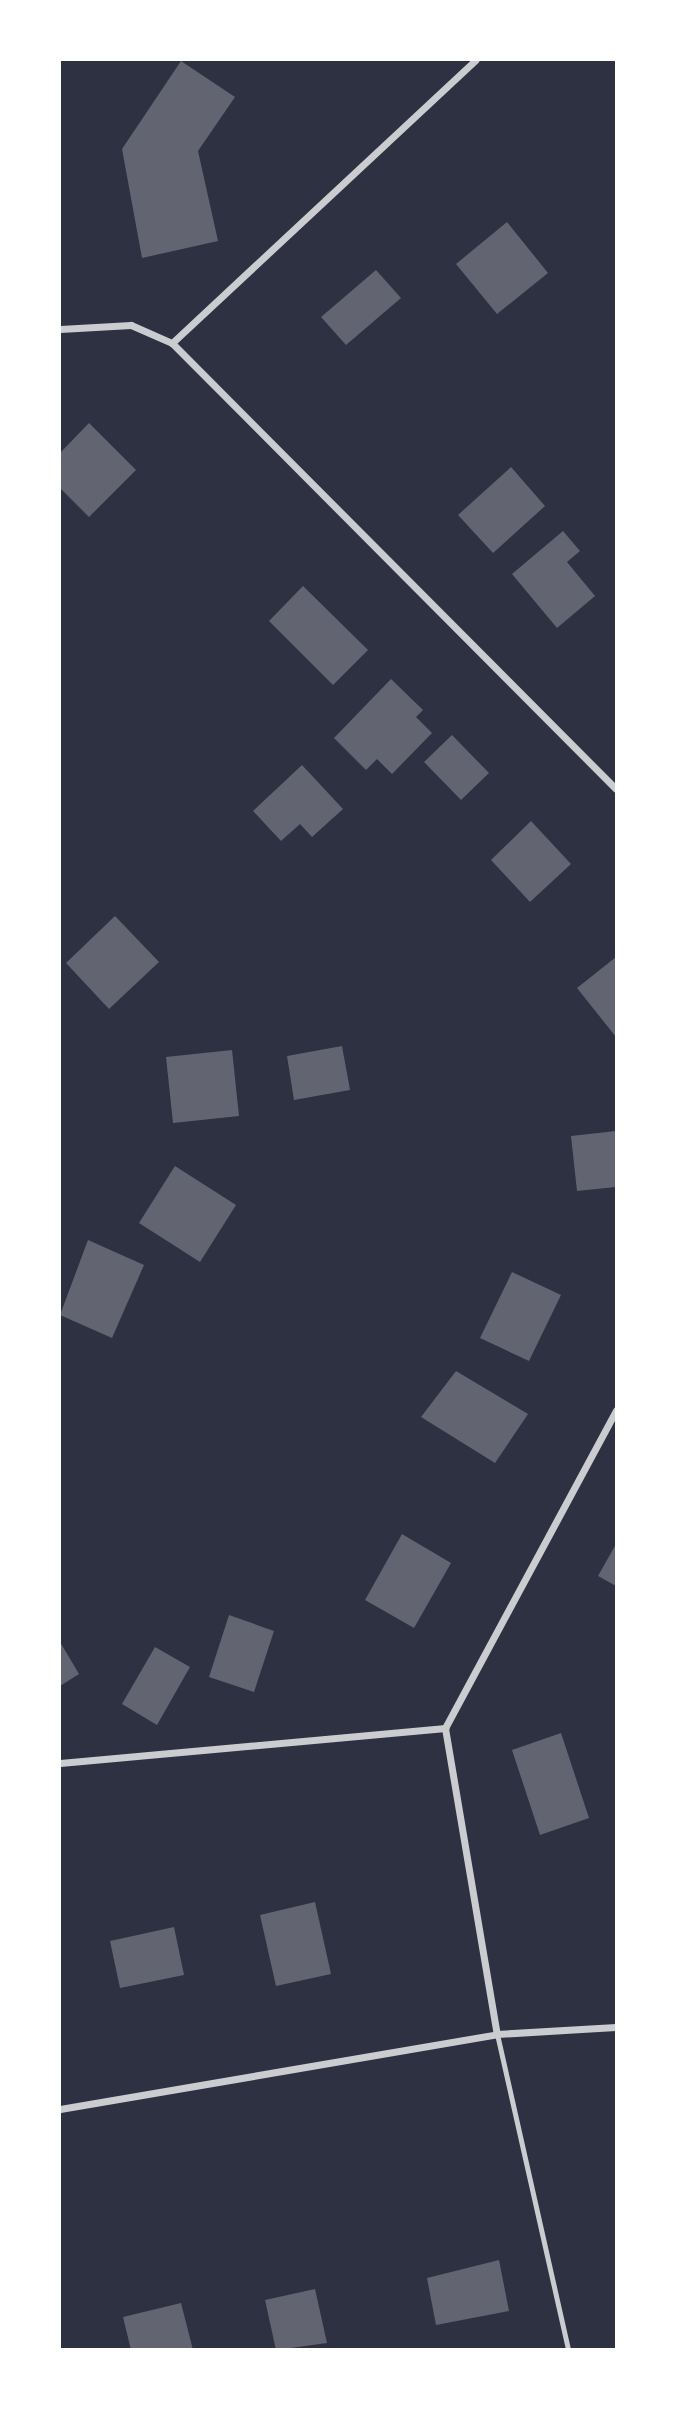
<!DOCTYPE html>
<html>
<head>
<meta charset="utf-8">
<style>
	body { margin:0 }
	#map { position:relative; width:676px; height:2409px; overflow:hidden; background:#2d3142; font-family:Mulish,sans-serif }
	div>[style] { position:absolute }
	.building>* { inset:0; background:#626471 }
	.service>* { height:5px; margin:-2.5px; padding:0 2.5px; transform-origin:2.5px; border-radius:2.5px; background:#caccd0 }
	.minor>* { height:7px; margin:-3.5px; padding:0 3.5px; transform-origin:3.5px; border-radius:3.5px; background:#caccd0 }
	span { translate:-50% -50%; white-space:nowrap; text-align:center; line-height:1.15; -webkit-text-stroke:6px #fff; paint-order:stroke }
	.frame { position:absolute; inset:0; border:61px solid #fff; pointer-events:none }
</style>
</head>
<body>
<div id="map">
	<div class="building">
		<div style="clip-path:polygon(181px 61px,235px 97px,198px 151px,218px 241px,142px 258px,122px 149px)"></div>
		<div style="clip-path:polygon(507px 222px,548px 273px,497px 314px,456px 264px)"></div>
		<div style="clip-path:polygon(376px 270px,401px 298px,346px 345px,321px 317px)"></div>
		<div style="clip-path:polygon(89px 423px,136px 470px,89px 517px,60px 488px,60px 453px)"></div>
		<div style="clip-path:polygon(511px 467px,545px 506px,493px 553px,458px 515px)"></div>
		<div style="clip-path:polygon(563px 531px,580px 551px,567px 562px,595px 596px,557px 628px,512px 574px)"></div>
		<div style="clip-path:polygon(303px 586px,368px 650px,333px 685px,269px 621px)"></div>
		<div style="clip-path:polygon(391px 679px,423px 710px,416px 717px,432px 733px,392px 774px,377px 759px,366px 770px,334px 738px)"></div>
		<div style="clip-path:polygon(452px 735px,489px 773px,461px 800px,424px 762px)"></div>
		<div style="clip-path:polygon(302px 765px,343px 809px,312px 837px,300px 824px,281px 841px,253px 811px)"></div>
		<div style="clip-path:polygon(531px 821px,571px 864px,530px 902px,491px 860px)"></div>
		<div style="clip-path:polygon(115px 916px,159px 962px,109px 1009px,66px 963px)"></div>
		<div style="clip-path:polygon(616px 957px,616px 1037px,577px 988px)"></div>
		<div style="clip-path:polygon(342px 1046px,350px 1090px,294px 1100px,287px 1056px)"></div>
		<div style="clip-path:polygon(232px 1050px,239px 1116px,173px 1123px,166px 1057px)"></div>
		<div style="clip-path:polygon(616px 1131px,616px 1187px,577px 1191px,571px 1136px)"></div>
		<div style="clip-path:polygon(175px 1166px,236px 1205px,200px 1262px,139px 1223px)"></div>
		<div style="clip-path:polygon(88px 1240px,144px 1265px,112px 1338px,60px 1315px)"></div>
		<div style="clip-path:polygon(512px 1272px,561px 1295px,529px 1361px,480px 1338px)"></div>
		<div style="clip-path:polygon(456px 1371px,528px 1414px,495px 1463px,421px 1417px)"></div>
		<div style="clip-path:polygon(402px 1534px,451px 1563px,414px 1628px,365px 1600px)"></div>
		<div style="clip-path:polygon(616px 1544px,616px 1586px,598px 1576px)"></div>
		<div style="clip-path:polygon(229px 1615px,274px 1631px,254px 1692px,209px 1677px)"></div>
		<div style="clip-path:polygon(60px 1642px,79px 1674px,60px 1686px)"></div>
		<div style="clip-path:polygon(155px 1647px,190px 1667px,157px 1725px,122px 1704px)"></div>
		<div style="clip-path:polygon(561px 1733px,589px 1818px,540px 1835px,512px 1750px)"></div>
		<div style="clip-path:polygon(315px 1902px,331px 1974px,276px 1986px,260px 1915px)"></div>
		<div style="clip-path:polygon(174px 1927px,184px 1975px,120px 1988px,110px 1941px)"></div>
		<div style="clip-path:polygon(499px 2260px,509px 2311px,436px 2325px,427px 2278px)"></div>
		<div style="clip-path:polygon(315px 2289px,327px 2343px,276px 2350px,265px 2300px)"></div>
		<div style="clip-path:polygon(181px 2303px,193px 2350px,131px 2350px,123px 2317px)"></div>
	</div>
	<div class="service">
		<div style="left:497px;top:2034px;width:324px;rotate:77.3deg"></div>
	</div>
	<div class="minor">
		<div style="left:60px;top:329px;width:71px;rotate:-3.2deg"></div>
		<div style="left:131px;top:325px;width:45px;rotate:23.7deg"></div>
		<div style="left:172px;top:343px;width:629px;rotate:45.13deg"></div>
		<div style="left:172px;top:343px;width:415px;rotate:-43deg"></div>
		<div style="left:445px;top:1728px;width:310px;rotate:80.4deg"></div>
		<div style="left:60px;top:1763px;width:387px;rotate:-5.2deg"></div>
		<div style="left:445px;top:1728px;width:361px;rotate:-61.7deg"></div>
		<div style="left:60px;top:2109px;width:443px;rotate:-9.7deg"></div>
		<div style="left:497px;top:2034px;width:119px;rotate:-3.4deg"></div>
	</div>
	<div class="frame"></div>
</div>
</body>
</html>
